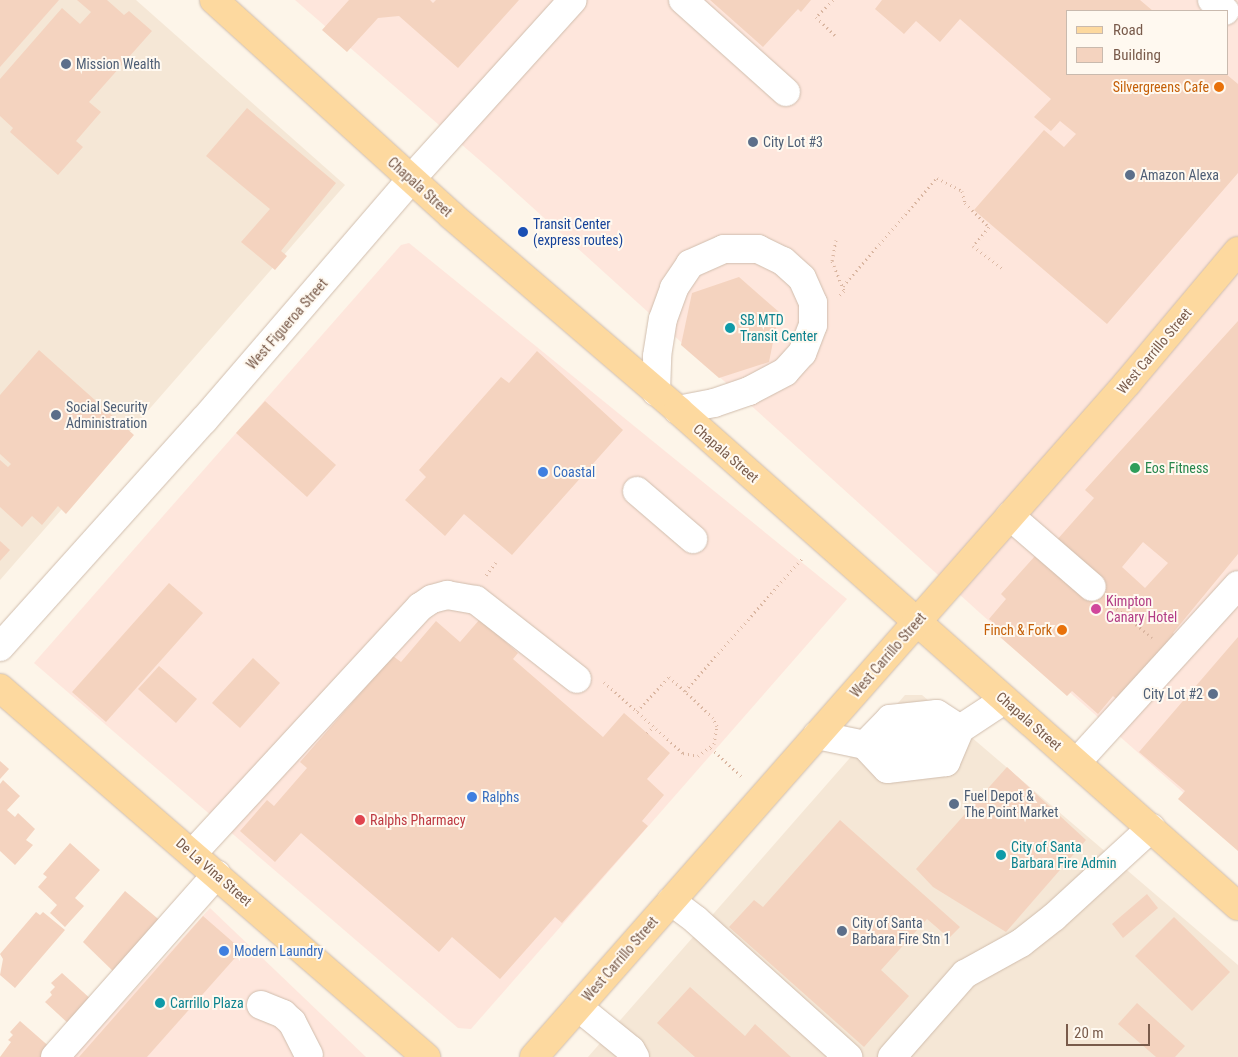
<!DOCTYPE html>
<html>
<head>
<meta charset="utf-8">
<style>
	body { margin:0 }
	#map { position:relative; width:1238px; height:1057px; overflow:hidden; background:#fdf5e9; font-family:"Roboto Condensed",sans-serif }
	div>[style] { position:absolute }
	.residential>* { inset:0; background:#f5e7d6 }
	.commercial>* { inset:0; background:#fee6dc }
	.building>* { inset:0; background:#f4d3bf }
	.path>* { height:3px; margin-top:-1.5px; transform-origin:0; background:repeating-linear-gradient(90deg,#dab6a1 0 1px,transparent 0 5px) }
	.roads { filter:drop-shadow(0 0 1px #d0bdad) drop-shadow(0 0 1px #d0bdad) }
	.minor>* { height:28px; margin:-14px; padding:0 14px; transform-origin:14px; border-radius:14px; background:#fff }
	.major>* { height:28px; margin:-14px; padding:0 14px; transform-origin:14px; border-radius:14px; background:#fdd99f }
	.dots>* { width:14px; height:14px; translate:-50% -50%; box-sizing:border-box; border:2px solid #fff9f0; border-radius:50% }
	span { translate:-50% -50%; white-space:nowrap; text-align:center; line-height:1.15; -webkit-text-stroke:4px #fff9f0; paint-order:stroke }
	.service-label { font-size:14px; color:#4e5e75 }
	.left { translate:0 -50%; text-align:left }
	.right { translate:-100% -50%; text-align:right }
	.food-label { font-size:14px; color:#c56008 }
	.street-label { font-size:14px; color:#795b4b }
	.transit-label { font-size:14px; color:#164399 }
	.culture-label { font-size:14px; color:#0d838f }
	.leisure-label { font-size:14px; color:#27864d }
	.shop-label { font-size:14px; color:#366cbe }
	.hotel-label { font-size:14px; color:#b23c85 }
	.health-label { font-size:14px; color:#be3a42 }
	.legend { position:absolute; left:1066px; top:10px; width:162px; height:65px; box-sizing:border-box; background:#fff9f0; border:1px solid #c9baae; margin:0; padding:6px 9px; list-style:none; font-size:15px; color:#795b4b }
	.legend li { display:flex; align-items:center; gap:10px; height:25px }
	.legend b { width:25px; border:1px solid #c9baae }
	.scale { position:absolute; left:1066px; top:1024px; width:84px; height:22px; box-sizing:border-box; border:2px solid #795b4b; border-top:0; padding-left:6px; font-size:15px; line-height:18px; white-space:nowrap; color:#795b4b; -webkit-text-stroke:4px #fff9f0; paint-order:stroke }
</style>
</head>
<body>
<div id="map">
	<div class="residential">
		<div style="clip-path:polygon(0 0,136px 0,345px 185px,0 580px)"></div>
		<div style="clip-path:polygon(905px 695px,922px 695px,1238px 965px,1238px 1057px,588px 1057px)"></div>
	</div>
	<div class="commercial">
		<div style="clip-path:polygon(evenodd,295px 0,1238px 0,1238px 841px,980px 613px,499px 177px,295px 0,1067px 11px,1227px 11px,1227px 74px,1067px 74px,1067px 11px)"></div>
		<div style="clip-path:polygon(409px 243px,847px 599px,471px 1029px,458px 1028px,34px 663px,401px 245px)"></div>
		<div style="clip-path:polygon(210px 908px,366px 1057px,73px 1057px)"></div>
	</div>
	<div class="building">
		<div style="clip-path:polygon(0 0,59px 0,0 67px)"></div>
		<div style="clip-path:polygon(77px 0,107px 0,124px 15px,129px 11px,152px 31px,89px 102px,101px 112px,76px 141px,83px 147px,58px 175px,10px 132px,13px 128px,0 116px,0 79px,62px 8px,80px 24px,91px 12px)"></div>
		<div style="clip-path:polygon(349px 0,430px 0,433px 3px,436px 0,519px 0,458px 68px,399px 16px,378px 18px,347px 52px,322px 30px)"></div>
		<div style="clip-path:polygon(710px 0,811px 0,801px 12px,798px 9px,763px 47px)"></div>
		<div style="clip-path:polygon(882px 0,1140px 0,1153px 11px,1067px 11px,1067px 74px,1226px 74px,1238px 84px,1238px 173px,1107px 324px,974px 210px,1044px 130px,1064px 147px,1076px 134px,1060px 121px,1051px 131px,1034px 117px,1051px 99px,960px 19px,940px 42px,916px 21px,904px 34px,875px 9px)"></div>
		<div style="clip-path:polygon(247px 108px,336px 183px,281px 251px,287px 256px,275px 270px,241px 242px,270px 209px,206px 156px)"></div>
		<div style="clip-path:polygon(739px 277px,779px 312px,769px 362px,719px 378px,681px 345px,692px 293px)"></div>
		<div style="clip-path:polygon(evenodd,1238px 321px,1238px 554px,1173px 633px,1178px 638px,1120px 702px,1113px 696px,1098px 714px,1072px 691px,1067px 696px,1000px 637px,1004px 632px,989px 619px,1006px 599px,1001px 594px,1052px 537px,1056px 541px,1094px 498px,1085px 490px,1238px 321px,1143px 542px,1168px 563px,1145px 588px,1122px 567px,1143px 542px)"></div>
		<div style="clip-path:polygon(39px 350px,134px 435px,66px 514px,58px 506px,42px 525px,32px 516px,22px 527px,0 507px,0 460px,8px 467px,11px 464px,0 454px,0 395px)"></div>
		<div style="clip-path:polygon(537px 351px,623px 430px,512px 555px,464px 514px,445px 536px,405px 500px,426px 477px,419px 470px,501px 377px,509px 383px)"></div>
		<div style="clip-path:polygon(265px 401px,336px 465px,307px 497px,236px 433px)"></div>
		<div style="clip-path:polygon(0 541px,10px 550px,0 561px)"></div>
		<div style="clip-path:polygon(169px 583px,203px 613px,106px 722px,72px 692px)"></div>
		<div style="clip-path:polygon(480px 619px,518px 653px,513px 659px,603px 737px,624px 713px,670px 753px,647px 779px,664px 795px,642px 821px,648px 826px,562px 923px,555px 917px,500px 979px,452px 937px,439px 952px,301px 833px,275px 862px,240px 831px,267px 800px,274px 806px,307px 768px,300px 762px,393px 656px,401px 662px,436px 621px,460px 642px)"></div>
		<div style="clip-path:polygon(1238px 637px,1238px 851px,1178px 799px,1185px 791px,1139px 752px)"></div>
		<div style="clip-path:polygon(253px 658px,280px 683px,240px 728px,212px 703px)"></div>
		<div style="clip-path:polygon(159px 666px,197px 699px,176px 723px,138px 689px)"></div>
		<div style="clip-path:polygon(0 761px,9px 769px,0 779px)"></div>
		<div style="clip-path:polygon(1007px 767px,1086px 840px,1006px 932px,933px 887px,916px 869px)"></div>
		<div style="clip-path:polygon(3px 780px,20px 796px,7px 810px,15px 817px,18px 813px,35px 829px,26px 840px,33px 845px,15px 865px,0 851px,0 784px)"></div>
		<div style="clip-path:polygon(840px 820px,960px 927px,949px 938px,927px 919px,881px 970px,909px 996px,864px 1047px,729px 927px,754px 900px,763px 907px)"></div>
		<div style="clip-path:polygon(70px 843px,100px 870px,75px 898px,84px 906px,65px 927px,50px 913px,57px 905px,38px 887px,47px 877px,43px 874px)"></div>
		<div style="clip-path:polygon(125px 891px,163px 923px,117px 975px,83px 942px)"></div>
		<div style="clip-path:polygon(1147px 894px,1158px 908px,1123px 938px,1112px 924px)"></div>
		<div style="clip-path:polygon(36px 912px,40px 915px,43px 912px,65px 930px,15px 988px,0 975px,3px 959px,0 954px)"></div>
		<div style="clip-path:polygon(203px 916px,242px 950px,147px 1057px,79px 1057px)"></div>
		<div style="clip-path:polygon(1174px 917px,1230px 972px,1192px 1011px,1135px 956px)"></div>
		<div style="clip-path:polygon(62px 973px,93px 1001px,70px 1025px,45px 1002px,52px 995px,50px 992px,55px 987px,51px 983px)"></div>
		<div style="clip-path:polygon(690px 987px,745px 1036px,755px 1024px,791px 1057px,695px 1057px,657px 1023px)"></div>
		<div style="clip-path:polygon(1137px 1003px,1185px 1046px,1175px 1057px,1156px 1057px,1118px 1024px)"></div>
		<div style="clip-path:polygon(20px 1021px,52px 1049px,45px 1057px,0 1057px,11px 1042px,8px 1040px,13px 1035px,10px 1032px)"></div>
	</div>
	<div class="path">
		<div style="left:833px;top:0;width:24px;rotate:135deg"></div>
		<div style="left:816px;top:17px;width:29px;rotate:44deg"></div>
		<div style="left:836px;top:240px;width:21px;rotate:101deg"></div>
		<div style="left:832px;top:261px;width:32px;rotate:68deg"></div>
		<div style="left:844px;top:291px;width:7px;rotate:135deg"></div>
		<div style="left:843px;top:286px;width:143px;rotate:-49deg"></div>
		<div style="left:937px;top:178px;width:28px;rotate:27deg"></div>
		<div style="left:962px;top:191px;width:12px;rotate:76deg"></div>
		<div style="left:965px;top:203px;width:34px;rotate:45deg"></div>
		<div style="left:989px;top:227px;width:25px;rotate:130deg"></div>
		<div style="left:973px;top:246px;width:38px;rotate:37deg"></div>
		<div style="left:486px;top:575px;width:16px;rotate:-52deg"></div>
		<div style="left:1113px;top:605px;width:51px;rotate:40.2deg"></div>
		<div style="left:604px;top:682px;width:106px;rotate:41.9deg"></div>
		<div style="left:683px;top:753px;width:15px;rotate:11deg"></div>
		<div style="left:698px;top:756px;width:20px;rotate:-37deg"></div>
		<div style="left:714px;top:744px;width:18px;rotate:-81deg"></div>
		<div style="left:717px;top:726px;width:9px;rotate:-117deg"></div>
		<div style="left:713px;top:718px;width:39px;rotate:-136deg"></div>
		<div style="left:637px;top:711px;width:47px;rotate:-46.7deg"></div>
		<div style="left:669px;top:677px;width:21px;rotate:41deg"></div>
		<div style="left:685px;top:691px;width:179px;rotate:-48.6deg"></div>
		<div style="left:647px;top:733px;width:10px;rotate:-45deg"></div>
		<div style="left:711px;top:748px;width:44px;rotate:43.2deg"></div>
	</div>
	<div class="roads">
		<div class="minor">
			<div style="left:683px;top:0;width:138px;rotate:41.8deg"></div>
			<div style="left:1212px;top:0;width:17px;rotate:40deg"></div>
			<div style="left:656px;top:392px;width:36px;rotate:-88deg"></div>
			<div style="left:657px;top:356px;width:37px;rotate:-81deg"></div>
			<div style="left:663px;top:319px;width:33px;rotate:-70deg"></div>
			<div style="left:674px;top:288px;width:29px;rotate:-56deg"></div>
			<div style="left:690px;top:264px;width:37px;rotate:-24deg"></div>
			<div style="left:724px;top:249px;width:34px"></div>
			<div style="left:758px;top:249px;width:28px;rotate:26deg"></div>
			<div style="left:783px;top:261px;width:25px;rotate:42deg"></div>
			<div style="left:802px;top:278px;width:27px;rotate:66deg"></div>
			<div style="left:813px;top:303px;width:22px;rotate:90deg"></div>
			<div style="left:813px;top:325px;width:30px;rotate:111deg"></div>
			<div style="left:802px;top:353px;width:25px;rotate:132deg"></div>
			<div style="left:785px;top:372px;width:41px;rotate:152.2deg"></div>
			<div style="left:749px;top:391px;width:37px;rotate:161deg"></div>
			<div style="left:714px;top:403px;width:37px;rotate:169deg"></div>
			<div style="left:637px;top:491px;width:74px;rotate:40.6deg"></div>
			<div style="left:1010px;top:516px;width:108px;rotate:40.9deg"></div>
			<div style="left:0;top:647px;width:305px;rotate:-48.1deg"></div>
			<div style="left:204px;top:420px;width:318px;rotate:-49.3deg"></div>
			<div style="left:411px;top:179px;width:241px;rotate:-47.9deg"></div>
			<div style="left:937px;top:714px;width:27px;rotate:33deg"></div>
			<div style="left:960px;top:729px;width:36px;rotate:113deg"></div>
			<div style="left:946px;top:762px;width:59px;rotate:173.2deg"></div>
			<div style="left:887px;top:769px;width:33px;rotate:-133deg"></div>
			<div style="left:865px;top:745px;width:36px;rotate:-46deg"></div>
			<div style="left:890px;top:719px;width:47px;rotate:-6.1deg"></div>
			<div style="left:817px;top:735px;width:49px;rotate:11.8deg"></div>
			<div style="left:865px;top:745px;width:69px;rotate:-5deg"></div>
			<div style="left:934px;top:739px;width:28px;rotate:-21deg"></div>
			<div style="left:960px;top:729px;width:53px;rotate:-33.4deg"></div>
			<div style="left:1077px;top:762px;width:239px;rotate:-47.7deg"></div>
			<div style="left:193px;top:853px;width:335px;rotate:-47.3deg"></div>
			<div style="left:420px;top:607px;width:14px;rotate:-34deg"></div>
			<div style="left:432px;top:599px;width:16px;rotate:-15deg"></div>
			<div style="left:447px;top:595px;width:29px;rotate:10deg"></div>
			<div style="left:476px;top:600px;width:128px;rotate:38deg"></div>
			<div style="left:671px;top:901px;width:31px;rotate:37deg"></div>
			<div style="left:696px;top:920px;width:205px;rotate:42deg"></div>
			<div style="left:261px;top:1005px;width:24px;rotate:22deg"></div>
			<div style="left:283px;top:1014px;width:12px;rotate:42deg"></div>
			<div style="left:292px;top:1022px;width:37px;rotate:63deg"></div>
			<div style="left:578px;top:1007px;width:68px;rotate:39.1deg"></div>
			<div style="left:631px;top:1050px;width:8px;rotate:60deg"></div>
			<div style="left:55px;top:1057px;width:244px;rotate:-48.5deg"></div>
			<div style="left:892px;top:1057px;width:111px;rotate:-48.7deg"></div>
			<div style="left:965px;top:974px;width:64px;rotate:-29deg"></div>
			<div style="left:1021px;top:943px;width:42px;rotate:-38.2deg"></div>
			<div style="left:1054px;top:917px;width:132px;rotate:-42.5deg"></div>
		</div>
		<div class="major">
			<div style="left:214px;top:0;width:321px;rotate:42.2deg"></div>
			<div style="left:452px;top:216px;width:298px;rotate:40.6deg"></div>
			<div style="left:678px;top:410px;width:748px;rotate:41.53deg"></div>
			<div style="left:0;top:688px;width:564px;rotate:40.9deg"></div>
			<div style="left:534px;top:1057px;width:899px;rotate:-48.65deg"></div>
			<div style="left:1128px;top:382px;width:171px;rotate:-50deg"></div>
		</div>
	</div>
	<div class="dots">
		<div style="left:66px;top:64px;background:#5c6f8a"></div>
		<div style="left:1219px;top:87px;background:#e8710a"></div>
		<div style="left:753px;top:142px;background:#5c6f8a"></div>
		<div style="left:1130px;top:175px;background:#5c6f8a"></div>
		<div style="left:523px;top:232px;background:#1a4fb4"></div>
		<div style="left:730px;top:328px;background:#0f9aa8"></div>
		<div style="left:56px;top:415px;background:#5c6f8a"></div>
		<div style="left:1135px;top:468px;background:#2e9e5b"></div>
		<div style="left:543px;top:472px;background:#3f7fe0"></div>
		<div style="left:1096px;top:609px;background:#d1479c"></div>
		<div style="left:1062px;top:630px;background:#e8710a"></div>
		<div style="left:1213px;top:694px;background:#5c6f8a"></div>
		<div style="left:472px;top:797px;background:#3f7fe0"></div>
		<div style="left:954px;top:804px;background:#5c6f8a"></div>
		<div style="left:360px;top:820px;background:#e0444e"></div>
		<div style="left:1001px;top:855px;background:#0f9aa8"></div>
		<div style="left:842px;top:931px;background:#5c6f8a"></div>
		<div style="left:224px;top:951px;background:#3f7fe0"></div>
		<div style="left:160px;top:1003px;background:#0f9aa8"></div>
	</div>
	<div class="service-label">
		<span class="left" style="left:76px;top:64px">Mission Wealth</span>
		<span class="left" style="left:763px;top:142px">City Lot #3</span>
		<span class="left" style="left:1140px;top:175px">Amazon Alexa</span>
		<span class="left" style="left:66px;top:415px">Social Security<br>Administration</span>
		<span class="right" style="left:1203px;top:694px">City Lot #2</span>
		<span class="left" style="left:964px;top:804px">Fuel Depot &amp;<br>The Point Market</span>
		<span class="left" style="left:852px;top:931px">City of Santa<br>Barbara Fire Stn 1</span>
	</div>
	<div class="food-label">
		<span class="right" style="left:1209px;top:87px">Silvergreens Cafe</span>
		<span class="right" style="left:1052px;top:630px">Finch &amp; Fork</span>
	</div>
	<div class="street-label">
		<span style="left:420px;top:187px;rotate:42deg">Chapala Street</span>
		<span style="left:287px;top:324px;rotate:-49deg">West Figueroa Street</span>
		<span style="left:1154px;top:351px;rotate:-50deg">West Carrillo Street</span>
		<span style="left:726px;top:453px;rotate:41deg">Chapala Street</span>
		<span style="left:888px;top:655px;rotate:-49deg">West Carrillo Street</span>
		<span style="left:1029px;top:721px;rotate:41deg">Chapala Street</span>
		<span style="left:214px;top:872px;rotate:41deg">De La Vina Street</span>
		<span style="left:620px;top:959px;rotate:-49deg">West Carrillo Street</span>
	</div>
	<div class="transit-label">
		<span class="left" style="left:533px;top:232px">Transit Center<br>(express routes)</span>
	</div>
	<div class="culture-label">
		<span class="left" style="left:740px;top:328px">SB MTD<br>Transit Center</span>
		<span class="left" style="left:1011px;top:855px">City of Santa<br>Barbara Fire Admin</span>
		<span class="left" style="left:170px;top:1003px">Carrillo Plaza</span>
	</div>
	<div class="leisure-label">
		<span class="left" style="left:1145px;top:468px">Eos Fitness</span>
	</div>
	<div class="shop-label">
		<span class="left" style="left:553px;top:472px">Coastal</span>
		<span class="left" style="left:482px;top:797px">Ralphs</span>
		<span class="left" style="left:234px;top:951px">Modern Laundry</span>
	</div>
	<div class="hotel-label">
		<span class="left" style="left:1106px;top:609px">Kimpton<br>Canary Hotel</span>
	</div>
	<div class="health-label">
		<span class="left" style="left:370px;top:820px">Ralphs Pharmacy</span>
	</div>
	<ul class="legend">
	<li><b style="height:6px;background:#fdd99f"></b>Road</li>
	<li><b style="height:14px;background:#f4d3bf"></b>Building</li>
	</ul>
	<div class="scale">20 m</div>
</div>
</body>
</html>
